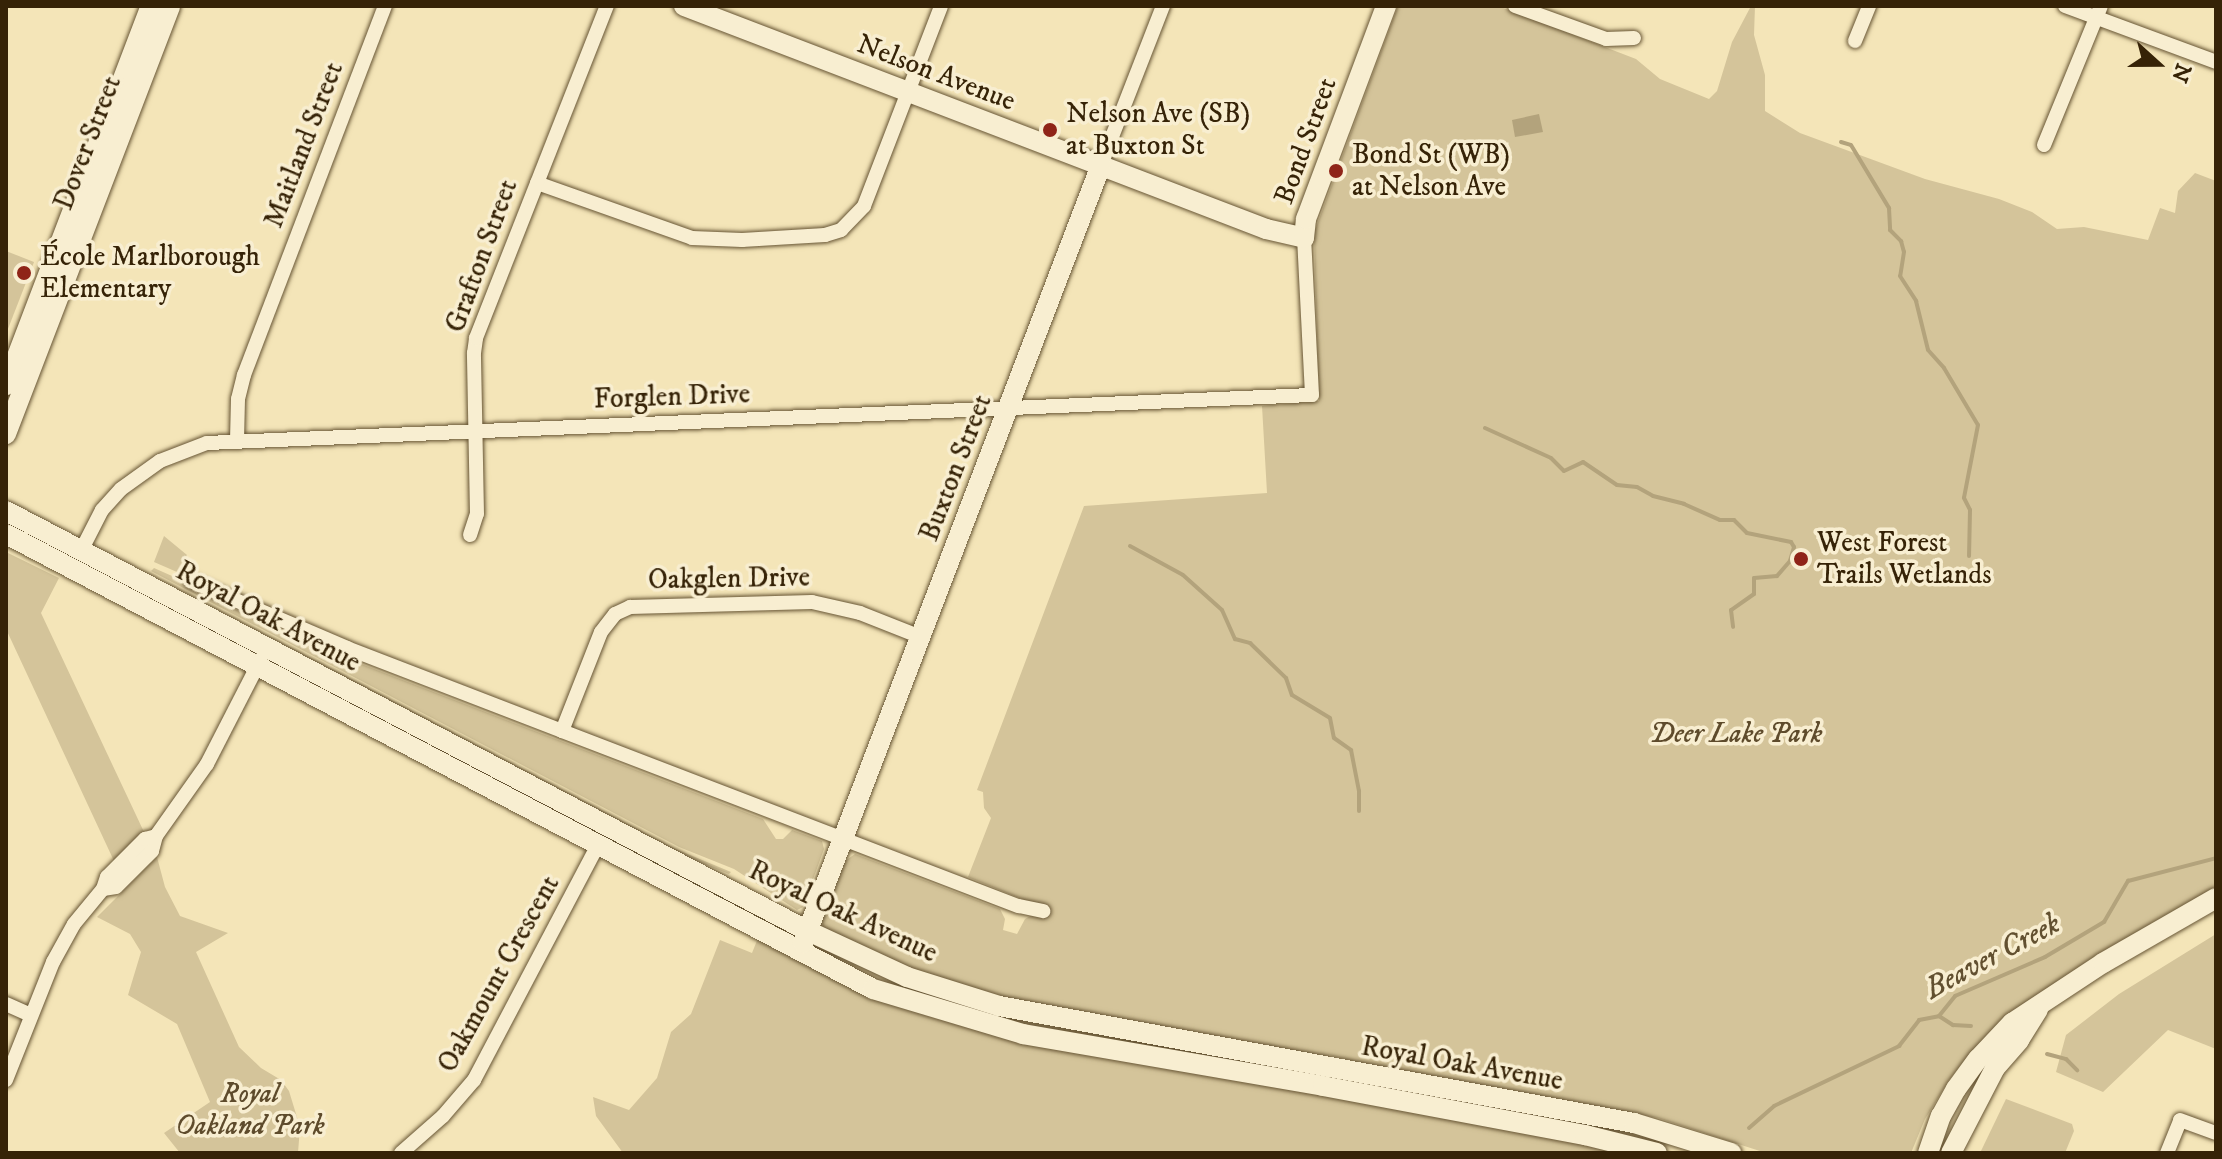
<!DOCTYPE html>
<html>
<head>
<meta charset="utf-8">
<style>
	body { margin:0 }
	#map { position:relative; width:2222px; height:1159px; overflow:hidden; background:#f4e5b8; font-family:"IM FELL DW Pica",serif }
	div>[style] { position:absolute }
	.green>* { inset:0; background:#d4c49a }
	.water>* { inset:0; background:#b3a37c }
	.stream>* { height:4px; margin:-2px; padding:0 2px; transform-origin:2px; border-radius:2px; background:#b3a37c }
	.roads { filter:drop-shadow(0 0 2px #665433) drop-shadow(0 0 2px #665433) }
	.street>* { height:14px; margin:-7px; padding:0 7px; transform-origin:7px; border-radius:7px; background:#f8eed1 }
	.secondary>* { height:20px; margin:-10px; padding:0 10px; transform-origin:10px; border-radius:10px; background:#f8eed1 }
	.dots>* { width:22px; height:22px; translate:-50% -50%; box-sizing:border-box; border:4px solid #f8eed1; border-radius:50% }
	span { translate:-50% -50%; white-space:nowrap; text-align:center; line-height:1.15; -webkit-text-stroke:7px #f8eed1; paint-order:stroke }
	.street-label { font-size:28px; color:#362307 }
	.poi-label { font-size:28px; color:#362307 }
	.left { translate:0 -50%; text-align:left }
	.park-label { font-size:28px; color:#5e4b2c; font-style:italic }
	.water-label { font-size:30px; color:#625030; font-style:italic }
	.frame { position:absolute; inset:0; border:8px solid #362307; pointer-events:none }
	.north { position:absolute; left:2118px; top:24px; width:80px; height:80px; -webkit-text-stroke:6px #f8eed1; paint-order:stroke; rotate:111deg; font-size:22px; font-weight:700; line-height:32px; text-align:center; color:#362307 }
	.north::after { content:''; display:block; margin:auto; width:28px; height:36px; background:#362307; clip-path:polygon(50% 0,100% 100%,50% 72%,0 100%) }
</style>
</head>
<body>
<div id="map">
	<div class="green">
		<div style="clip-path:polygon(1398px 6px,1498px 6px,1636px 59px,1660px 79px,1709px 99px,1717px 91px,1732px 42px,1751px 6px,1755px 6px,1754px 35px,1765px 75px,1765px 111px,1800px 133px,1925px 179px,1999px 199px,2032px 212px,2057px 229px,2084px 227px,2148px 240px,2160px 208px,2175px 213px,2178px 191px,2195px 173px,2216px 181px,2216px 888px,2112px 947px,2024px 1003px,1967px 1057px,1949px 1080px,1925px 1119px,1911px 1153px,1766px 1153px,1658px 1118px,1401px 1073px,1329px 1055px,1323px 1086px,1631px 1153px,623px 1153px,596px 1116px,593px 1097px,629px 1110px,657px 1078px,671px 1032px,691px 1014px,720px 940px,752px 953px,758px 938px,837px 978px,1115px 1057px,1122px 1023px,1024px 1004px,912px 970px,824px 930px,822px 921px,845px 861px,855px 854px,1000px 909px,1005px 919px,1003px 930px,1017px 934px,1025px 919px,1044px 908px,968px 877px,991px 818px,984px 808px,983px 792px,977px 790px,1084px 506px,1267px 493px,1262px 406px,1319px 401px,1314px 233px)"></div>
		<div style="clip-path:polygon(6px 251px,34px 262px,6px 334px)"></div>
		<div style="clip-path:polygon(164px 536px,187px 555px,177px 572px,154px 562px)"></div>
		<div style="clip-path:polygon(6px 552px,59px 578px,41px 613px,144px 832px,114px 861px,6px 629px)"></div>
		<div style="clip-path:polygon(154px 568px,181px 580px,189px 589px,343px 657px,763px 819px,776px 839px,783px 839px,792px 830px,822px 841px,824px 849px,803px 907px,797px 910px,734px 869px,679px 847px,151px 571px)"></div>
		<div style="clip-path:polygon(151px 574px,678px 850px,731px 872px,729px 874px,676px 853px)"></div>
		<div style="clip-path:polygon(157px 857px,165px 887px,180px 916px,228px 933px,196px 952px,239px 1047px,261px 1068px,281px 1080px,289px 1091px,300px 1127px,298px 1153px,180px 1153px,164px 1133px,210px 1102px,177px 1024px,128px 995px,141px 952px,130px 934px,97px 917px)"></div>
		<div style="clip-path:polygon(2216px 934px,2216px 1049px,2168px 1030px,2103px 1092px,2056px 1072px,2066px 1035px,2119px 994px)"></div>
		<div style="clip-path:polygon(2006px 1099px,2072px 1124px,2074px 1131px,2065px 1153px,1980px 1153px)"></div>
	</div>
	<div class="water">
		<div style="clip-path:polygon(1539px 114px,1543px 132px,1515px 137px,1512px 120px)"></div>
	</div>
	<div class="stream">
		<div style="left:1841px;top:142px;width:10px;rotate:17deg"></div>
		<div style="left:1851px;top:145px;width:74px;rotate:58.9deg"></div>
		<div style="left:1889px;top:208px;width:22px;rotate:87deg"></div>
		<div style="left:1890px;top:230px;width:16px;rotate:45deg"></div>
		<div style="left:1901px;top:241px;width:11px;rotate:75deg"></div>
		<div style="left:1904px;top:252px;width:24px;rotate:99deg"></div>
		<div style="left:1900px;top:276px;width:30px;rotate:57deg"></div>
		<div style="left:1916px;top:301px;width:50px;rotate:76.2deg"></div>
		<div style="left:1928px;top:350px;width:24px;rotate:48deg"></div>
		<div style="left:1944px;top:368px;width:66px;rotate:59.2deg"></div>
		<div style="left:1978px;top:425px;width:74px;rotate:100.9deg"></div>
		<div style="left:1964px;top:498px;width:13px;rotate:63deg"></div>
		<div style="left:1970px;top:510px;width:46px;rotate:91.2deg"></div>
		<div style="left:1485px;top:428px;width:72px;rotate:24.4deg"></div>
		<div style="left:1551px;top:458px;width:18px;rotate:45deg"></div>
		<div style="left:1564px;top:471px;width:21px;rotate:-25deg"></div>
		<div style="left:1583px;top:462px;width:41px;rotate:34.1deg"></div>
		<div style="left:1617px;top:485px;width:20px;rotate:6deg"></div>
		<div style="left:1637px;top:487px;width:18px;rotate:29deg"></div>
		<div style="left:1653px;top:496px;width:32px;rotate:14deg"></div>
		<div style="left:1684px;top:504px;width:39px;rotate:24deg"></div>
		<div style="left:1720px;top:520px;width:14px"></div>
		<div style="left:1734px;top:520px;width:18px;rotate:45deg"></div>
		<div style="left:1747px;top:533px;width:45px;rotate:11.6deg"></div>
		<div style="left:1791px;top:542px;width:6px;rotate:59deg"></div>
		<div style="left:1794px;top:547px;width:15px;rotate:106deg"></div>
		<div style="left:1790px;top:561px;width:20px;rotate:131deg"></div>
		<div style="left:1777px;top:576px;width:23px;rotate:175deg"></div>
		<div style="left:1754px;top:578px;width:16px;rotate:90deg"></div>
		<div style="left:1754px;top:594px;width:28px;rotate:145deg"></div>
		<div style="left:1731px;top:610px;width:17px;rotate:83deg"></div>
		<div style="left:1130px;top:546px;width:60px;rotate:28.7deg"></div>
		<div style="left:1183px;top:575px;width:52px;rotate:41.9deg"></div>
		<div style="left:1222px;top:610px;width:32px;rotate:66deg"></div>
		<div style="left:1235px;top:639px;width:16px;rotate:15deg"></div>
		<div style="left:1250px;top:643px;width:50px;rotate:44.2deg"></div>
		<div style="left:1286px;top:678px;width:18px;rotate:71deg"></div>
		<div style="left:1292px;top:695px;width:44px;rotate:31.2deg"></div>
		<div style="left:1330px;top:718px;width:20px;rotate:79deg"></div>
		<div style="left:1334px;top:738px;width:21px;rotate:35deg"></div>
		<div style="left:1351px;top:750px;width:42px;rotate:79deg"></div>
		<div style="left:1359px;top:791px;width:20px;rotate:90deg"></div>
		<div style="left:1939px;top:1016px;width:17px;rotate:33deg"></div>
		<div style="left:1953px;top:1025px;width:18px;rotate:3deg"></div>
		<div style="left:2047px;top:1054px;width:20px;rotate:15deg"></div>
		<div style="left:2066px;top:1059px;width:16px;rotate:45deg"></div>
		<div style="left:1749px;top:1128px;width:33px;rotate:-41deg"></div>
		<div style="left:1774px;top:1106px;width:139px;rotate:-25.6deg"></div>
		<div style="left:1899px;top:1046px;width:33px;rotate:-52deg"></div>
		<div style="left:1919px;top:1020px;width:20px;rotate:-11deg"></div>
		<div style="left:1939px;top:1016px;width:26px;rotate:-51deg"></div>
		<div style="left:1955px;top:996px;width:98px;rotate:-23.4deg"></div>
		<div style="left:2045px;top:957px;width:69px;rotate:-30.7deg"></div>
		<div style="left:2104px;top:922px;width:48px;rotate:-59.7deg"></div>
		<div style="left:2128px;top:881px;width:91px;rotate:-14.6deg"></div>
	</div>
	<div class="roads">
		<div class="street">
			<div style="left:1515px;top:6px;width:97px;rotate:19.9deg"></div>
			<div style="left:1606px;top:39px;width:28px;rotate:-2deg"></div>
			<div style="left:2065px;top:6px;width:161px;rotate:20.3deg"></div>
			<div style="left:1855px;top:41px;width:38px;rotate:-68deg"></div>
			<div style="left:2044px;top:145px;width:150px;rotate:-67.7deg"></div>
			<div style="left:1101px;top:165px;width:171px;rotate:-68.7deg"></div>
			<div style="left:537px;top:183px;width:164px;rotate:19.5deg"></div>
			<div style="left:692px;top:238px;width:50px;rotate:2.3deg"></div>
			<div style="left:742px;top:240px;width:83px;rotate:-3.4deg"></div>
			<div style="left:825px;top:235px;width:17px;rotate:-17deg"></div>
			<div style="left:841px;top:230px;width:33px;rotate:-46deg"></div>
			<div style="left:864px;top:206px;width:214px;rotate:-68.9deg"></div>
			<div style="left:237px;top:440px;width:41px;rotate:-88.6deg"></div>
			<div style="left:238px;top:399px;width:25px;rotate:-76deg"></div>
			<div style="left:244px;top:375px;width:395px;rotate:-69.1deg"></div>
			<div style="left:470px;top:535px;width:22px;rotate:-72deg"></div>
			<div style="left:477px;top:514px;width:161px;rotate:-91.1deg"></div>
			<div style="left:474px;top:353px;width:15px;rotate:-82deg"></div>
			<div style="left:476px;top:338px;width:357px;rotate:-68.5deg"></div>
			<div style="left:81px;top:551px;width:46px;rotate:-62.9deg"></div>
			<div style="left:102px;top:510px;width:28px;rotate:-48deg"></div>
			<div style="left:121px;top:489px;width:48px;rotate:-35.7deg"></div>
			<div style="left:160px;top:461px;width:50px;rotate:-21deg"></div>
			<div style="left:207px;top:443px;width:1106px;rotate:-2.49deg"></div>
			<div style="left:1312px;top:395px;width:157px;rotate:-92.9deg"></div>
			<div style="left:191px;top:581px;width:170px;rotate:23.2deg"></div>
			<div style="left:347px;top:648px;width:230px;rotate:21.1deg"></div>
			<div style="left:562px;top:731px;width:489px;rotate:21deg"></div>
			<div style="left:1019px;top:906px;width:25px;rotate:12deg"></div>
			<div style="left:562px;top:731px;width:106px;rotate:-68.5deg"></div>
			<div style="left:601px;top:632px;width:23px;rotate:-52deg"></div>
			<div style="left:615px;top:614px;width:17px;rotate:-25deg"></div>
			<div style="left:630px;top:607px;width:182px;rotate:-1.6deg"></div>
			<div style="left:812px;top:602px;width:49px;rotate:12.9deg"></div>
			<div style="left:860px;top:613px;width:66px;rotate:21.5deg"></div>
			<div style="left:103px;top:889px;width:13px;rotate:-9deg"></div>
			<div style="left:116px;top:887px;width:51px;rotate:-45deg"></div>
			<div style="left:152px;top:851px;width:16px;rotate:-75deg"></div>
			<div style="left:156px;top:836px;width:88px;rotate:-54.7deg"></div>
			<div style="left:207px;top:764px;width:118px;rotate:-62.8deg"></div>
			<div style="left:6px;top:1004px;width:27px;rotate:24deg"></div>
			<div style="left:6px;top:1080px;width:127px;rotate:-68.3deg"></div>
			<div style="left:53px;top:962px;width:43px;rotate:-61.1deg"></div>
			<div style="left:74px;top:924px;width:45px;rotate:-50.4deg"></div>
			<div style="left:103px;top:889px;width:13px;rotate:-72deg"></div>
			<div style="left:107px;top:877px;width:54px;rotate:-45deg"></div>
			<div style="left:145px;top:839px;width:11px;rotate:-15deg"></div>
			<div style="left:401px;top:1153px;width:56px;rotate:-41.4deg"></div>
			<div style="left:443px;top:1116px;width:48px;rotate:-49.3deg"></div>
			<div style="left:474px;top:1080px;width:266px;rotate:-62.2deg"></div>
			<div style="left:2167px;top:1153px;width:35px;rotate:-68deg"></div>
			<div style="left:2180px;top:1120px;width:38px;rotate:20deg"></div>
		</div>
		<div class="secondary">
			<div style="left:684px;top:6px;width:623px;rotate:20.96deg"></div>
			<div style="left:1266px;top:229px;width:39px;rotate:13deg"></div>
			<div style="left:1304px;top:238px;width:19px;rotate:-84deg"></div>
			<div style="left:1306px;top:219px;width:228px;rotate:-69.4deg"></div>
			<div style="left:6px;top:385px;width:406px;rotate:-69.1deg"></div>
			<div style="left:6px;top:434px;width:458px;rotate:-69deg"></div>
			<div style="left:6px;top:511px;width:905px;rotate:27.64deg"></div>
			<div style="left:808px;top:931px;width:109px;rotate:24.9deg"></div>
			<div style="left:907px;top:977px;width:96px;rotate:17.5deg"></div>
			<div style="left:999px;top:1006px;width:646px;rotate:10.44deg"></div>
			<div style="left:1634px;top:1123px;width:102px;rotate:17.2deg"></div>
			<div style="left:6px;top:534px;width:979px;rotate:27.69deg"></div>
			<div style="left:873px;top:989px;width:157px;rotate:16.7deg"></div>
			<div style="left:1023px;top:1034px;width:304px;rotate:9.8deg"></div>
			<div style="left:1323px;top:1086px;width:267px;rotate:10.6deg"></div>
			<div style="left:1585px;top:1135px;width:74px;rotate:14deg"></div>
			<div style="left:803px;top:943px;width:833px;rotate:-69.04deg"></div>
			<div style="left:1928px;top:1153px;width:39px;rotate:-71deg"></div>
			<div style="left:1941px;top:1116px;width:31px;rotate:-61deg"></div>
			<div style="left:1956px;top:1089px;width:37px;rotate:-54deg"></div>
			<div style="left:1978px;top:1059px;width:50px;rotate:-46.6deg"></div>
			<div style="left:2012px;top:1023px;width:109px;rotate:-33.4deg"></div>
			<div style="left:2103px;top:963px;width:130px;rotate:-29.9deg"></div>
			<div style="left:1951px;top:1153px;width:96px;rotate:-62.6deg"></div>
			<div style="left:1995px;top:1068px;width:37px;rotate:-49deg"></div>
			<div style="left:2019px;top:1040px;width:36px;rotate:-58deg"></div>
		</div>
	</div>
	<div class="dots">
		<div style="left:1050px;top:130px;background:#8f2418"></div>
		<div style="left:1336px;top:171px;background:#8f2418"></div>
		<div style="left:24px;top:273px;background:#8f2418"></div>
		<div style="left:1801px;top:559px;background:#8f2418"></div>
	</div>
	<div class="street-label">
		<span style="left:936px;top:73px;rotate:21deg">Nelson Avenue</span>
		<span style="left:1306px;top:141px;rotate:-70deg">Bond Street</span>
		<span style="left:88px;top:143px;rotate:-69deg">Dover Street</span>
		<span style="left:304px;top:145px;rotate:-69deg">Maitland Street</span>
		<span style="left:482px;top:256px;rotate:-70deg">Grafton Street</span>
		<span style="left:672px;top:397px;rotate:-2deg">Forglen Drive</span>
		<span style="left:956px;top:468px;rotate:-69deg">Buxton Street</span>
		<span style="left:729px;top:579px;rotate:-1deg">Oakglen Drive</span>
		<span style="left:268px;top:617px;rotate:28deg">Royal Oak Avenue</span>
		<span style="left:843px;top:912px;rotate:25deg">Royal Oak Avenue</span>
		<span style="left:499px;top:974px;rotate:-61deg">Oakmount Crescent</span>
		<span style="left:1462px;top:1064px;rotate:10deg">Royal Oak Avenue</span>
	</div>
	<div class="poi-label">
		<span class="left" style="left:1066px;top:130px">Nelson Ave (SB)<br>at Buxton St</span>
		<span class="left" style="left:1352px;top:171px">Bond St (WB)<br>at Nelson Ave</span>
		<span class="left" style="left:40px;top:273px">École Marlborough<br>Elementary</span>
		<span class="left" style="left:1817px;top:559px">West Forest<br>Trails Wetlands</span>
	</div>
	<div class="park-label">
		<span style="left:1736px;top:734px">Deer Lake Park</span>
		<span style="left:250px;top:1110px">Royal<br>Oakland Park</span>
	</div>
	<div class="water-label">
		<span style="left:1993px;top:957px;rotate:-28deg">Beaver Creek</span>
	</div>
	<div class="frame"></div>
	<div class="north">N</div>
</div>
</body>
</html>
